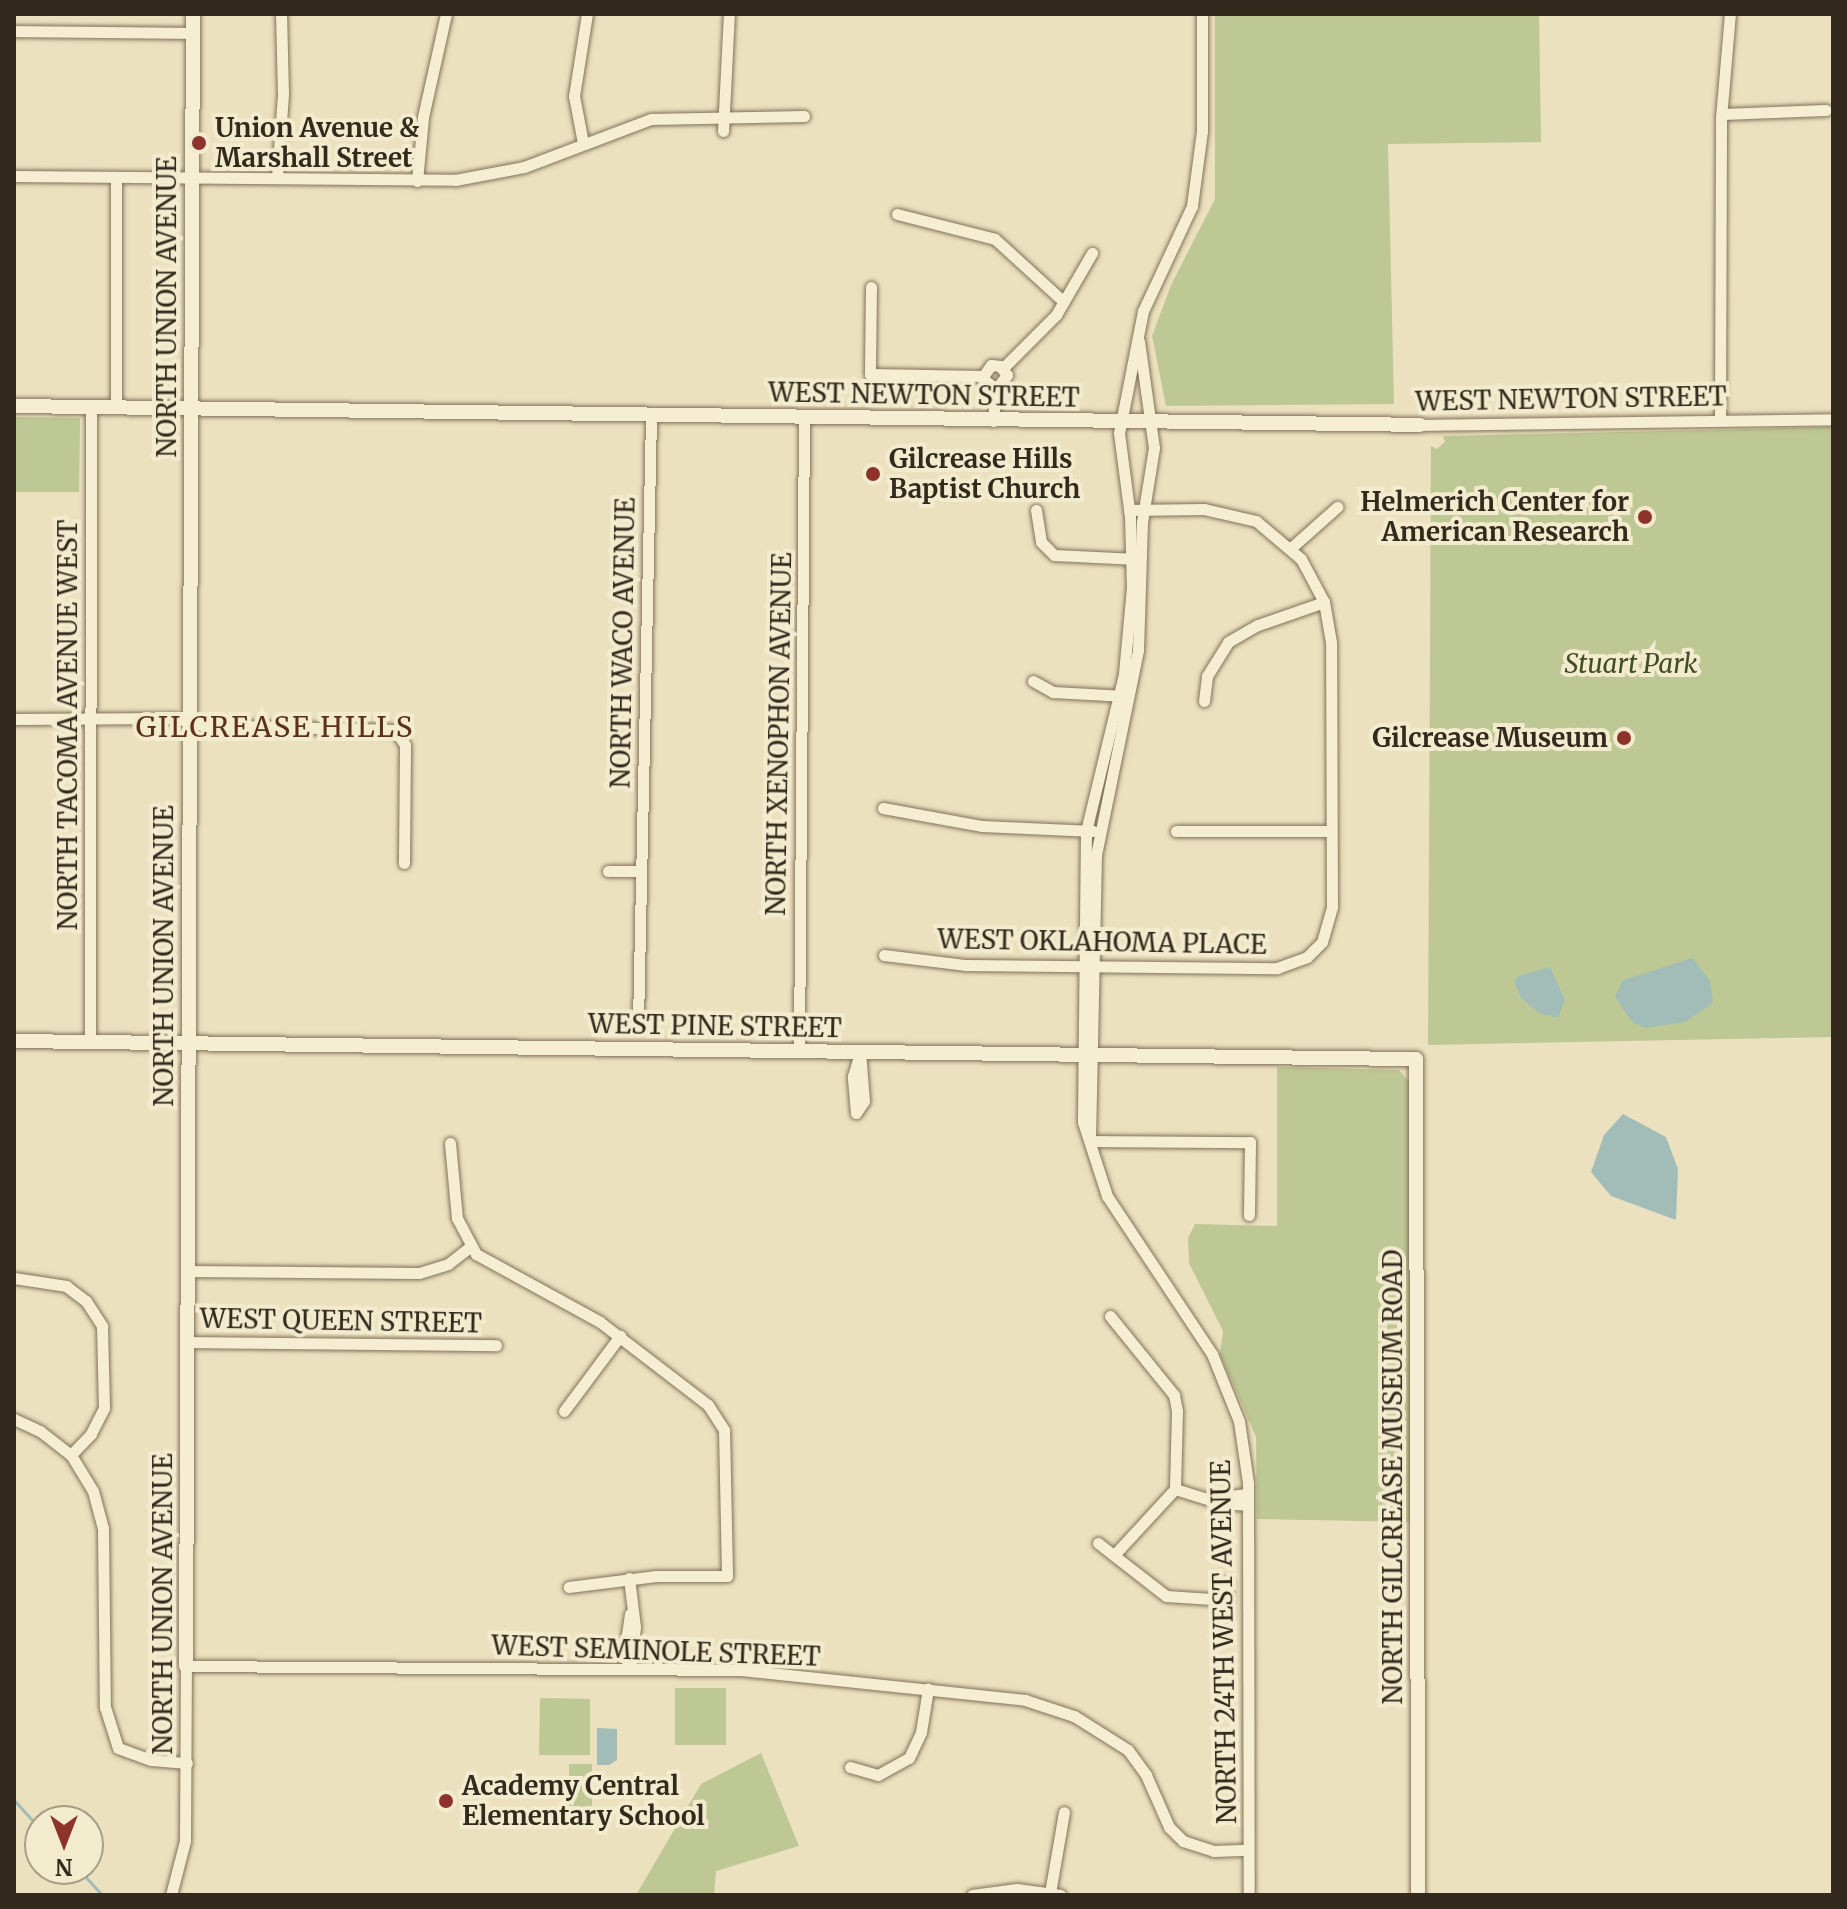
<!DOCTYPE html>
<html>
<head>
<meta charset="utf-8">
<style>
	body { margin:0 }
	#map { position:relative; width:1847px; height:1909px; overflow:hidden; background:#ebe1bf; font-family:Merriweather,serif }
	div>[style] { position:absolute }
	.green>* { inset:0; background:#bec894 }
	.water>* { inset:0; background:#a2bdb7 }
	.stream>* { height:3px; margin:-1.5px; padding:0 1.5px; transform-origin:1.5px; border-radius:1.5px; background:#a2bdb7 }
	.roads { filter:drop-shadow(0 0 2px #827259) drop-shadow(0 0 2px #827259) }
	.minor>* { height:11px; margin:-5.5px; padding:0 5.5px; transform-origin:5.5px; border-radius:5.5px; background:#f6eed2 }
	.tertiary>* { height:14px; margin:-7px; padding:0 7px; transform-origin:7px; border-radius:7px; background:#f6eed2 }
	.dots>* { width:22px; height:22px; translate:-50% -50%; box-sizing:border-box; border:4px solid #f3ebce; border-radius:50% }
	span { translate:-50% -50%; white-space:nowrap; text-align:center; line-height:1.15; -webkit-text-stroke:8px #f3ebce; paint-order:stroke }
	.poi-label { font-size:26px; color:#33291c; font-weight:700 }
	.left { translate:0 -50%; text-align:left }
	.right { translate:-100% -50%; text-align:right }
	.street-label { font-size:26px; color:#33291c }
	.park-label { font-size:26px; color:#404e24; font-style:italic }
	.neighbourhood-label { font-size:28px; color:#5d301e; letter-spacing:2px }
	.frame { position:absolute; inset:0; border:16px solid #33291c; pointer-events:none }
	.north { position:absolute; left:24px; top:1805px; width:80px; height:80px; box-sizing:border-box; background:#f3ebce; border:2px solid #a69d87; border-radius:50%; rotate:180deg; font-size:22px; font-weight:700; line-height:32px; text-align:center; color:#33291c }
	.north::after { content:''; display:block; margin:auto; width:28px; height:36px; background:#8e332c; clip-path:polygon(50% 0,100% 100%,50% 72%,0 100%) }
</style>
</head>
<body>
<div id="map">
	<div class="green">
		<div style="clip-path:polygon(1215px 14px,1539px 14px,1541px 142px,1388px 144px,1394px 404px,1166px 406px,1152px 336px,1171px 285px,1215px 199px)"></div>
		<div style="clip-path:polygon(14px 417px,80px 418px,79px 492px,14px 492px)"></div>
		<div style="clip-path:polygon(1833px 427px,1833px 1037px,1428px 1045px,1431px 446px,1437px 449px,1445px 442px,1443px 436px)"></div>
		<div style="clip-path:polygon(1277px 1067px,1399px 1070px,1412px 1085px,1410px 1522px,1257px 1519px,1256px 1437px,1220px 1354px,1223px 1331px,1189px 1263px,1188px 1238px,1195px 1224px,1277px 1226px)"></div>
		<div style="clip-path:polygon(675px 1688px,726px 1688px,726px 1745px,675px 1745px)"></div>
		<div style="clip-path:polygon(540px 1698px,590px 1699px,590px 1755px,539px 1755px)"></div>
		<div style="clip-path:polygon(761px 1753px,799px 1846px,716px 1871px,714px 1895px,636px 1895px,701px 1784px)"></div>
		<div style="clip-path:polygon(569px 1764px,592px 1764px,592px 1808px,569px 1808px)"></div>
	</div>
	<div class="water">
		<div style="clip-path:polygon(1693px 958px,1710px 981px,1713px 1003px,1685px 1022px,1645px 1028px,1632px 1022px,1615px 997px,1623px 980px)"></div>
		<div style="clip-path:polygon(1550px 967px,1565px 1000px,1558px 1018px,1540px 1014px,1521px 998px,1514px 982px,1518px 976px)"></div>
		<div style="clip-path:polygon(1623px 1114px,1666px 1137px,1678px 1169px,1676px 1220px,1611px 1196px,1591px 1172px,1604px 1135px)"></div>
		<div style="clip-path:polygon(597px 1728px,617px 1729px,617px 1760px,609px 1765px,597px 1765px)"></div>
	</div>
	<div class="stream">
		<div style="left:14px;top:1800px;width:39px;rotate:48deg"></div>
		<div style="left:78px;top:1869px;width:35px;rotate:47deg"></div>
	</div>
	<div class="roads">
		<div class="minor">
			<div style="left:1202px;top:14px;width:117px;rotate:90deg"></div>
			<div style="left:1202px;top:131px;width:76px;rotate:97.6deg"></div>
			<div style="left:1192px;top:206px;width:116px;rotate:115deg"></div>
			<div style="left:1143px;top:311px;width:124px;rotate:101.1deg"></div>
			<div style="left:1119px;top:433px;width:84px;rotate:82.5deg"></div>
			<div style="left:1130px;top:516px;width:71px;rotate:88.4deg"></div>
			<div style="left:1132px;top:587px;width:87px;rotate:95.3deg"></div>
			<div style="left:1124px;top:674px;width:162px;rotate:103.6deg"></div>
			<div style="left:1086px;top:831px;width:291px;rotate:90.6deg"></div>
			<div style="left:1083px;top:1122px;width:78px;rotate:72deg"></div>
			<div style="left:1107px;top:1196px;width:190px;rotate:56.4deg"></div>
			<div style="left:1212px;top:1354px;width:72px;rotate:68.1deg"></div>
			<div style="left:1239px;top:1421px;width:63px;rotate:81.7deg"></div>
			<div style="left:1248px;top:1483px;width:412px;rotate:89.9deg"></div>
			<div style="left:14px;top:31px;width:179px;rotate:0.6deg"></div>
			<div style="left:1722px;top:114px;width:104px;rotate:-2.2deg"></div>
			<div style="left:723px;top:131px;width:117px;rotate:-87.1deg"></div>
			<div style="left:583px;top:143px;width:48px;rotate:-100.8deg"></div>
			<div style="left:574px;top:96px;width:83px;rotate:-81deg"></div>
			<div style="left:14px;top:176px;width:441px;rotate:0.5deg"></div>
			<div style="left:455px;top:180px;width:70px;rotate:-10.7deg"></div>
			<div style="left:524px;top:167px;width:136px;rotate:-20.7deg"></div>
			<div style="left:651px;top:119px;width:153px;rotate:-1.1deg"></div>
			<div style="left:277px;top:178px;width:84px;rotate:-85.9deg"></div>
			<div style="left:283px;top:94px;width:80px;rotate:-91.4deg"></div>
			<div style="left:417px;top:181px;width:64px;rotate:-84.6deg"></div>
			<div style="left:423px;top:117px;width:106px;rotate:-77.4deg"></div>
			<div style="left:897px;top:214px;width:101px;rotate:14.3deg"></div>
			<div style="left:995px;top:239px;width:93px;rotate:42.4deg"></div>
			<div style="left:871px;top:287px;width:87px;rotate:90.7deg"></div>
			<div style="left:870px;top:374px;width:112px;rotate:1deg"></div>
			<div style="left:1003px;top:368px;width:75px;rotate:-45deg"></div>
			<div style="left:1056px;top:315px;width:72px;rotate:-59.9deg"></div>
			<div style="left:116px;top:408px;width:231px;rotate:-90deg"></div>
			<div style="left:1720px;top:420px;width:302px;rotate:-89.8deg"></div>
			<div style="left:1721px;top:118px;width:104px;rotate:-85.1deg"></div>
			<div style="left:993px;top:421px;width:32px;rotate:-85deg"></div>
			<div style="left:996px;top:389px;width:18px;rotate:-52deg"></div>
			<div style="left:1007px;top:375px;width:11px;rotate:-128deg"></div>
			<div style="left:1000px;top:366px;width:9px;rotate:-174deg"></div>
			<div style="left:991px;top:365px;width:16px;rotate:125deg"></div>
			<div style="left:982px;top:378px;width:18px;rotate:38deg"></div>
			<div style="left:1420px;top:425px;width:413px;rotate:-0.8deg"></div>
			<div style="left:1036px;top:510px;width:32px;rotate:81deg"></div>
			<div style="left:1041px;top:542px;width:18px;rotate:45deg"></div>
			<div style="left:1054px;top:555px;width:83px;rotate:2.8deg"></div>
			<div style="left:1291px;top:548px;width:62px;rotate:-41.7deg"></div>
			<div style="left:1033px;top:681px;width:23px;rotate:29deg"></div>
			<div style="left:1053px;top:692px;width:72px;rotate:3.2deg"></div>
			<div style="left:1204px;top:701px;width:25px;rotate:-83deg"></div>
			<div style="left:1207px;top:676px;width:40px;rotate:-58deg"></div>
			<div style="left:1228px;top:642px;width:34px;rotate:-30deg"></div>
			<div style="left:1258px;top:625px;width:70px;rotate:-19.2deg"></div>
			<div style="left:14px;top:719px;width:160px;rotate:-0.4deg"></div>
			<div style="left:174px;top:718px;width:30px;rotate:14deg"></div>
			<div style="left:203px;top:725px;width:192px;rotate:1.5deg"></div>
			<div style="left:395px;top:730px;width:18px;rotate:56deg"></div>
			<div style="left:405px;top:745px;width:118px;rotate:90.5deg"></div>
			<div style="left:883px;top:808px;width:101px;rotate:10.3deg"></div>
			<div style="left:982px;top:826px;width:111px;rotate:2.6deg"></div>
			<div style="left:1176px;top:831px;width:154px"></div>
			<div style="left:608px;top:871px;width:33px"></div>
			<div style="left:884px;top:955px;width:83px;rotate:7deg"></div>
			<div style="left:966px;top:965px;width:311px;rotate:0.6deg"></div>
			<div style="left:1277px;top:968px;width:32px;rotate:-20deg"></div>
			<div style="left:1307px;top:957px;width:21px;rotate:-45deg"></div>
			<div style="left:1322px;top:942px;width:36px;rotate:-74deg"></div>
			<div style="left:1332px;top:907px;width:265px;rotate:-90.2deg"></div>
			<div style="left:1331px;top:642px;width:41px;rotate:-99.9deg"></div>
			<div style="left:1324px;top:602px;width:49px;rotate:-118.1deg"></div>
			<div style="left:1301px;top:559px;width:59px;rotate:-139.8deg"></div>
			<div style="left:1256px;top:521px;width:53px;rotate:-167deg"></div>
			<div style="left:1204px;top:509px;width:75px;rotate:179.2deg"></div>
			<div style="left:638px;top:1022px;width:607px;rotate:-88.77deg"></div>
			<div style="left:90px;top:1042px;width:634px;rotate:-89.91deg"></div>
			<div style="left:799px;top:1052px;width:635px;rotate:-89.55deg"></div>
			<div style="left:856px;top:1113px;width:14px;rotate:-56deg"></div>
			<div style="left:864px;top:1101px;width:50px;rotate:-94.6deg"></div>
			<div style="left:856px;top:1113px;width:37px;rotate:-95deg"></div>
			<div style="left:853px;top:1076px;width:21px;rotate:-73deg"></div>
			<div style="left:1090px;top:1140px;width:285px;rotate:-88.8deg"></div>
			<div style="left:1096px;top:855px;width:209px;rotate:-78.4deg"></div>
			<div style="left:1138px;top:650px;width:128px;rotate:-88.2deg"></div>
			<div style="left:1142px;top:522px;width:75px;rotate:-80.8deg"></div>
			<div style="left:1154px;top:448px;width:108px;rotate:-98deg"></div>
			<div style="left:1090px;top:1141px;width:160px;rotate:0.4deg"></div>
			<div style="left:1250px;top:1142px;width:73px;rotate:90.8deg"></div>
			<div style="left:450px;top:1143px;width:75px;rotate:84.7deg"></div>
			<div style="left:457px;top:1218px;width:41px;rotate:62.2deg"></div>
			<div style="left:476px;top:1254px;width:141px;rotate:28.7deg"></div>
			<div style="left:600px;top:1322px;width:136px;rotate:37.5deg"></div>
			<div style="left:708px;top:1405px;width:30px;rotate:57deg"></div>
			<div style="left:724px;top:1430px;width:146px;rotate:88.8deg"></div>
			<div style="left:727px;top:1576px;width:71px;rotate:180deg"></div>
			<div style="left:656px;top:1576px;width:88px;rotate:172.8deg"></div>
			<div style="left:187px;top:1271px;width:232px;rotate:0.5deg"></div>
			<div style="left:419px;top:1273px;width:30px;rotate:-17deg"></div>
			<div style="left:448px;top:1264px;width:28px;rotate:-38deg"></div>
			<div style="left:14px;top:1278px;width:53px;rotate:8.7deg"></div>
			<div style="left:66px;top:1286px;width:25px;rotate:37deg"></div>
			<div style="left:86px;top:1301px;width:30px;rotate:57deg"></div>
			<div style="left:102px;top:1326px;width:82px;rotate:88.6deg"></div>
			<div style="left:104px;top:1408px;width:29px;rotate:117deg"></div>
			<div style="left:91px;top:1434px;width:29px;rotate:134deg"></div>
			<div style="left:71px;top:1455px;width:42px;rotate:58.6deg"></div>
			<div style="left:93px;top:1491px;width:38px;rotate:75deg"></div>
			<div style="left:103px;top:1528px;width:179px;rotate:89.4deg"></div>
			<div style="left:105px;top:1707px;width:43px;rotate:72.4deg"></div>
			<div style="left:118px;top:1748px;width:35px;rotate:20deg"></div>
			<div style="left:151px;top:1760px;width:36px;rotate:5deg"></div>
			<div style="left:1110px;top:1316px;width:102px;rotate:51deg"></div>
			<div style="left:1174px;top:1395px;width:16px;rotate:79deg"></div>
			<div style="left:1177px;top:1411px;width:78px;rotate:91.5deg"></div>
			<div style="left:1175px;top:1489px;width:90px;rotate:132.7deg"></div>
			<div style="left:187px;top:1342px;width:309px;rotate:0.6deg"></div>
			<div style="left:564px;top:1411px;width:94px;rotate:-53.3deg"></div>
			<div style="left:14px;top:1419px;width:29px;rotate:25deg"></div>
			<div style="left:40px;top:1431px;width:39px;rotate:38deg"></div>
			<div style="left:1175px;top:1489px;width:47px;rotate:17.3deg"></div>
			<div style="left:1220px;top:1503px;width:27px;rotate:4deg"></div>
			<div style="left:1208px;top:1498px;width:40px;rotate:-5.7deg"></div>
			<div style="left:1098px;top:1543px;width:86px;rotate:37.9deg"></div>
			<div style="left:1166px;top:1596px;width:61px;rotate:3.8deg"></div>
			<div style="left:629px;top:1578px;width:49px;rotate:83deg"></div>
			<div style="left:635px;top:1627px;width:42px;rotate:96.8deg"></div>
			<div style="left:630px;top:1614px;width:40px;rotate:98.5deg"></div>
			<div style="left:624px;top:1654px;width:16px;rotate:68deg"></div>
			<div style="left:1227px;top:1617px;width:35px;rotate:-90deg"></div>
			<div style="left:850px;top:1767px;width:29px;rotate:16deg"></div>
			<div style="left:878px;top:1775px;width:35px;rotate:-29deg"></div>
			<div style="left:909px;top:1758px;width:29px;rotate:-65deg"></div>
			<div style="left:921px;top:1732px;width:44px;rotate:-80.8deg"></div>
			<div style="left:1050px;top:1893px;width:82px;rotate:-80.2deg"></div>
			<div style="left:171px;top:1895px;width:56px;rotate:-75.5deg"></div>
			<div style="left:185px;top:1841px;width:175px;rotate:-89.7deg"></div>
			<div style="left:186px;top:1666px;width:555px;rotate:0.41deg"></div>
			<div style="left:741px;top:1670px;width:286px;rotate:6deg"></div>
			<div style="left:1025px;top:1700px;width:52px;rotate:18.1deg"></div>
			<div style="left:1074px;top:1716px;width:64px;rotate:32.2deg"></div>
			<div style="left:1128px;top:1750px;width:31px;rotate:54deg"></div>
			<div style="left:1146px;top:1775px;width:57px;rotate:66.1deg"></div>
			<div style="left:1169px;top:1827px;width:20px;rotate:45deg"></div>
			<div style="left:1183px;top:1841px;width:32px;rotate:18deg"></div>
			<div style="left:1213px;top:1851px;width:35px;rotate:-2deg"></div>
			<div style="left:972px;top:1895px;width:45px;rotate:-7.6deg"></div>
			<div style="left:1017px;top:1889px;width:44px;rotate:7.8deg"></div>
		</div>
		<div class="tertiary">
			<div style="left:14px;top:406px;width:1406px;rotate:0.77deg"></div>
			<div style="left:14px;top:1041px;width:1402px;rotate:0.74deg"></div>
			<div style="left:1416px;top:1059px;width:836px;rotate:89.86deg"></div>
			<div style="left:186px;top:1666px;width:1652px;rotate:-89.76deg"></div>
		</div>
	</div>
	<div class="dots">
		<div style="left:199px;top:143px;background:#8e332c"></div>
		<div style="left:873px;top:474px;background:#8e332c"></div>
		<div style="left:1645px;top:517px;background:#8e332c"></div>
		<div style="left:1624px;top:738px;background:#8e332c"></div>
		<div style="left:446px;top:1801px;background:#8e332c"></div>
	</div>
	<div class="poi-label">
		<span class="left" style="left:215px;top:143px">Union Avenue &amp;<br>Marshall Street</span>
		<span class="left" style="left:889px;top:474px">Gilcrease Hills<br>Baptist Church</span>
		<span class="right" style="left:1629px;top:517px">Helmerich Center for<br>American Research</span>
		<span class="right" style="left:1608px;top:738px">Gilcrease Museum</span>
		<span class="left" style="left:462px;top:1801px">Academy Central<br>Elementary School</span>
	</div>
	<div class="street-label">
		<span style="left:167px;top:307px;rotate:-90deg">NORTH UNION AVENUE</span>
		<span style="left:924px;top:395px;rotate:1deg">WEST NEWTON STREET</span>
		<span style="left:1571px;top:399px;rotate:-1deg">WEST NEWTON STREET</span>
		<span style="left:623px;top:643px;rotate:-89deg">NORTH WACO AVENUE</span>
		<span style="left:68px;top:725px;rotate:-90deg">NORTH TACOMA AVENUE WEST</span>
		<span style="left:779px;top:734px;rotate:-89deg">NORTH XENOPHON AVENUE</span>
		<span style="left:1102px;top:942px;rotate:1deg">WEST OKLAHOMA PLACE</span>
		<span style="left:164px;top:956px;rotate:-90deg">NORTH UNION AVENUE</span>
		<span style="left:715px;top:1026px;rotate:1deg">WEST PINE STREET</span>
		<span style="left:341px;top:1321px;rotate:1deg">WEST QUEEN STREET</span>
		<span style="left:1393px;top:1477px;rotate:-90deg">NORTH GILCREASE MUSEUM ROAD</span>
		<span style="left:163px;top:1604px;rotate:-90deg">NORTH UNION AVENUE</span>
		<span style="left:1224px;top:1642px;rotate:-91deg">NORTH 24TH WEST AVENUE</span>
		<span style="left:656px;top:1651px;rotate:2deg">WEST SEMINOLE STREET</span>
	</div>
	<div class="park-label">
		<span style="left:1631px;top:664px">Stuart Park</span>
	</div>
	<div class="neighbourhood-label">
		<span style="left:275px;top:727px">GILCREASE HILLS</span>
	</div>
	<div class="frame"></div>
	<div class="north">N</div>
</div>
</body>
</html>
